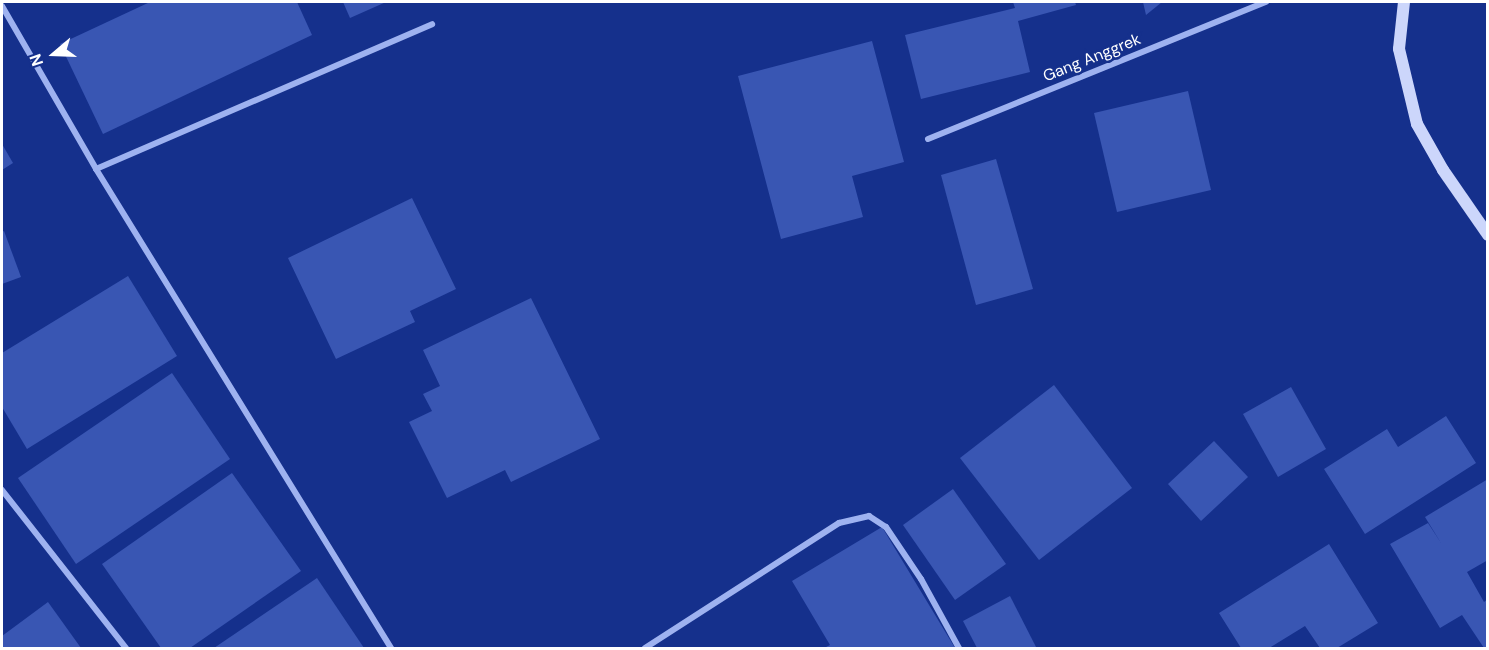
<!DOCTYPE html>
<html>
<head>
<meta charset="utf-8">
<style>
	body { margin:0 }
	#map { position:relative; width:1489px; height:650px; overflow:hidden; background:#15308c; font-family:"DM Sans",sans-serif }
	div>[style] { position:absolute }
	.building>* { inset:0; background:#3956b3 }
	.street>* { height:6px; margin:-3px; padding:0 3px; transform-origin:3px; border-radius:3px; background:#9eb2f0 }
	.secondary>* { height:12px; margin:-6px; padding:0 6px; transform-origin:6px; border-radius:6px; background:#ccd6fb }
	span { translate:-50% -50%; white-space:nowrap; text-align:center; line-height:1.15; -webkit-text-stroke:5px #15308c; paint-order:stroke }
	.street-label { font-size:16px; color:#fff }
	.frame { position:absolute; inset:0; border:3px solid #fff; pointer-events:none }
	.north { position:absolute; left:24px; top:24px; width:60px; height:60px; -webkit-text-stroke:4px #15308c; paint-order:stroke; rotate:251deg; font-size:16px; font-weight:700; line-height:24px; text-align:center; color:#fff }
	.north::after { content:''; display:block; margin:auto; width:21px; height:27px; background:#fff; clip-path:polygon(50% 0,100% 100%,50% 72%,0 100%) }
</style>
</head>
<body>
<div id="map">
	<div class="building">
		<div style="clip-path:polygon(150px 2px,297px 2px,312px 35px,103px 134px,60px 44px)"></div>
		<div style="clip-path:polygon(343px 2px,386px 2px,350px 18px)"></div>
		<div style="clip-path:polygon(1013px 2px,1075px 2px,1076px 5px,1018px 21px,1030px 72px,921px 99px,905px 35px,1015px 8px)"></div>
		<div style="clip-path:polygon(1143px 2px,1162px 2px,1146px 15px)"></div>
		<div style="clip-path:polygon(872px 41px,904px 162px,852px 176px,863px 217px,781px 239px,738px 76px)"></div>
		<div style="clip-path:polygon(1188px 91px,1211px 190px,1117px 212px,1094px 113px)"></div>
		<div style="clip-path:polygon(2px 144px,13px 163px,2px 170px)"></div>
		<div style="clip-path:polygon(996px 159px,1033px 289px,976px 305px,941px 175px)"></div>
		<div style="clip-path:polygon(412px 198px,456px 289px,410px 311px,415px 322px,336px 359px,288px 258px)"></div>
		<div style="clip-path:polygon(4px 231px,21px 277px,2px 284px,2px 232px)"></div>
		<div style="clip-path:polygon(128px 276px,177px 356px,27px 449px,2px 407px,2px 353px)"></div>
		<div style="clip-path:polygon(531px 298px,600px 439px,511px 482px,505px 470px,447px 498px,409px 422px,432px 411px,423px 394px,440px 386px,423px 350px)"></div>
		<div style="clip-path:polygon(172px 373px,230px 459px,76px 564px,18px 478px)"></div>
		<div style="clip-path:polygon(1054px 385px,1132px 488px,1039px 560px,960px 458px)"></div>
		<div style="clip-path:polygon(1291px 387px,1326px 449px,1278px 477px,1243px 414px)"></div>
		<div style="clip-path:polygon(1446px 416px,1476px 463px,1365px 534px,1324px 469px,1387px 429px,1398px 447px)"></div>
		<div style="clip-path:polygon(1214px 441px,1248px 477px,1201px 521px,1168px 484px)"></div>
		<div style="clip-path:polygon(232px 473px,301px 571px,190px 648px,161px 648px,102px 564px)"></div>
		<div style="clip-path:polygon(1488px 479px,1488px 560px,1467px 572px,1484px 602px,1488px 599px,1488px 647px,1484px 648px,1462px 615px,1440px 628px,1390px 544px,1428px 523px,1441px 543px,1425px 517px)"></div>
		<div style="clip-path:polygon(953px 489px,1006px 564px,955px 600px,903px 525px)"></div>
		<div style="clip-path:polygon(882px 527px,955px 648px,824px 648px,830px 645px,792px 581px)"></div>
		<div style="clip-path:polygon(1329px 544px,1378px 623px,1337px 648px,1320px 648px,1305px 626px,1269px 648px,1241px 648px,1219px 613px)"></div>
		<div style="clip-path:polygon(317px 578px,364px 648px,214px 648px)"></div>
		<div style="clip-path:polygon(1010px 596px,1036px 647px,977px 648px,963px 621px)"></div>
		<div style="clip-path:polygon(48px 602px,81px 648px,2px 648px,2px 636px)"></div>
	</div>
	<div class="street">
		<div style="left:2px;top:6px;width:188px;rotate:60deg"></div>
		<div style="left:96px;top:169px;width:563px;rotate:58.37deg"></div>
		<div style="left:928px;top:139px;width:365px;rotate:-22.1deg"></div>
		<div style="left:96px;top:169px;width:366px;rotate:-23.3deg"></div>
		<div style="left:2px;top:490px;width:201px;rotate:51.9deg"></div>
		<div style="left:645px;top:648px;width:231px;rotate:-32.8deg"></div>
		<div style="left:839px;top:523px;width:31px;rotate:-13deg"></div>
		<div style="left:869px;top:516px;width:20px;rotate:33deg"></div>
		<div style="left:886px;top:527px;width:63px;rotate:56.1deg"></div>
		<div style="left:921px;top:579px;width:79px;rotate:61.2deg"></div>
	</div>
	<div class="secondary">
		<div style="left:1404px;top:2px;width:47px;rotate:96.1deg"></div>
		<div style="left:1399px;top:49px;width:77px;rotate:76.5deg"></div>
		<div style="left:1417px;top:124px;width:53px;rotate:60.5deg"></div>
		<div style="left:1443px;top:170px;width:79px;rotate:55.3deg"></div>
	</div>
	<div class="street-label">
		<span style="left:1092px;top:58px;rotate:-22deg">Gang Anggrek</span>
	</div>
	<div class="frame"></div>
	<div class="north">N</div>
</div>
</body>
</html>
